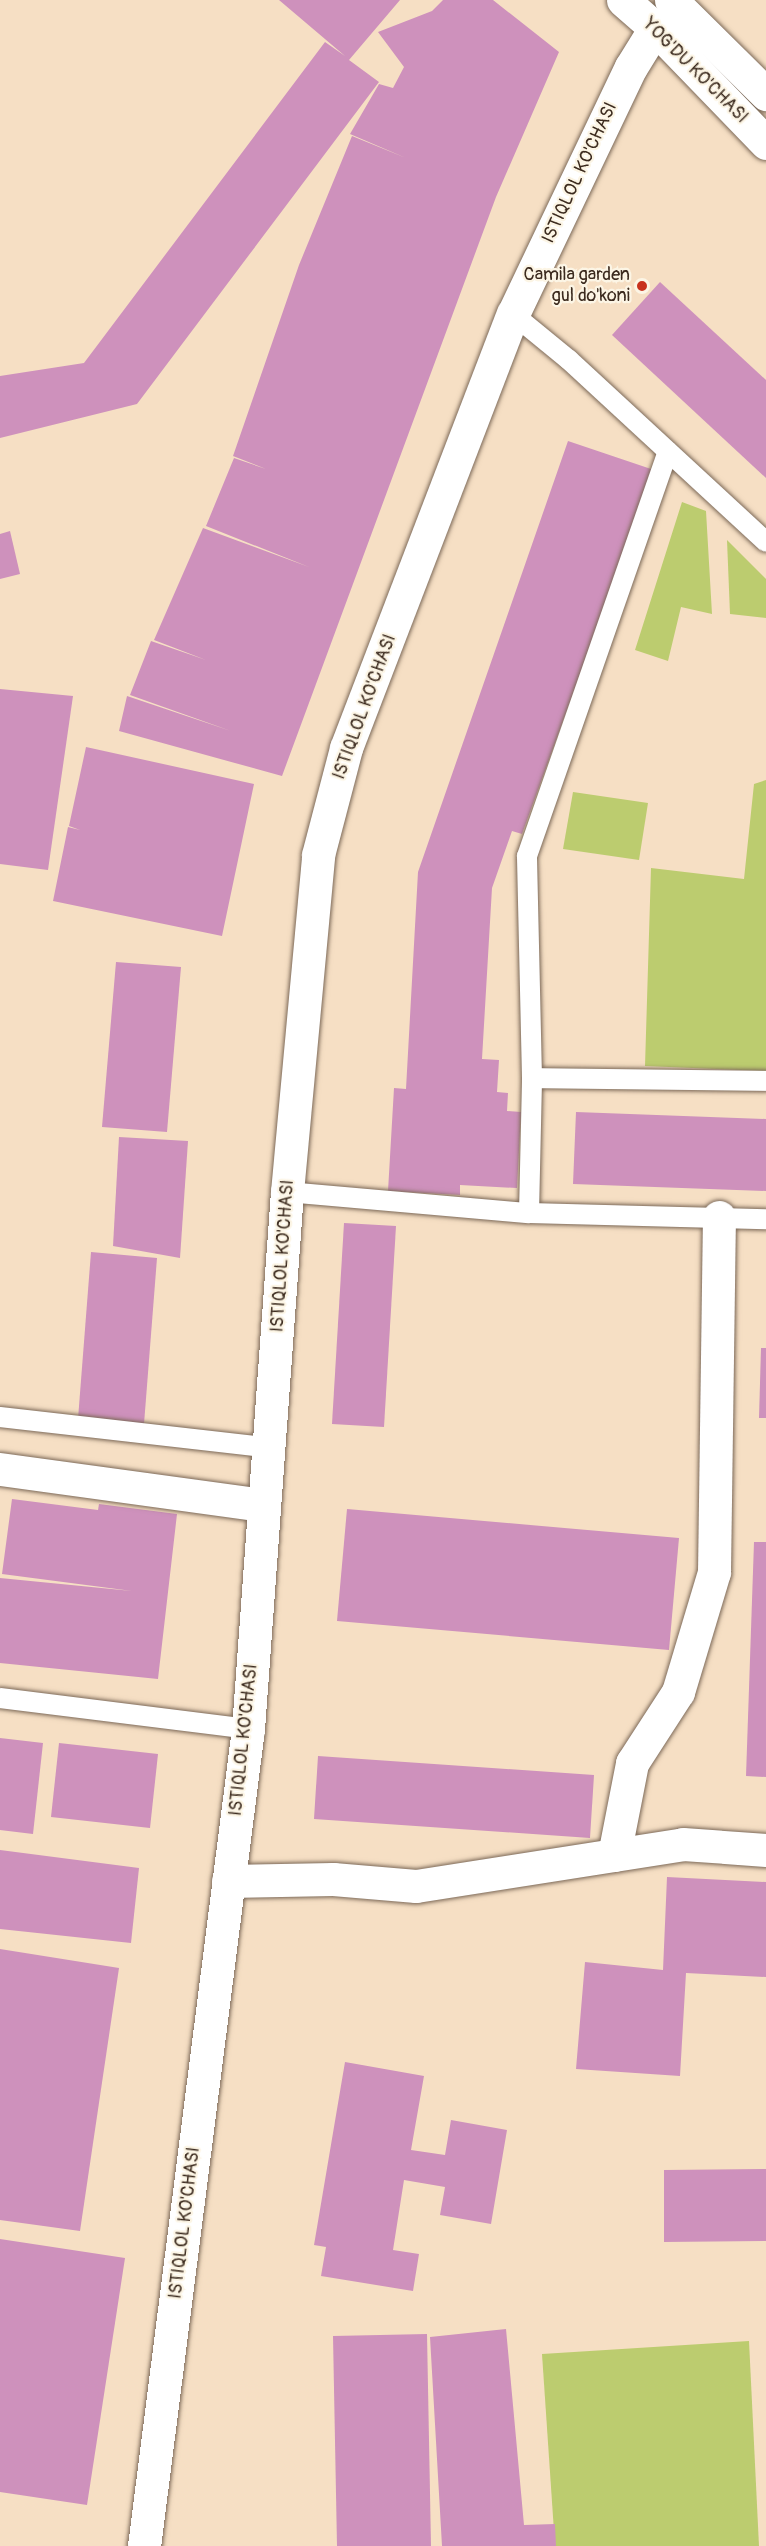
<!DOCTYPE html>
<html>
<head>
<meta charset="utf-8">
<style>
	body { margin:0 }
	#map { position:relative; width:766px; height:2546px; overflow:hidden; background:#f6dfc4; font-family:Pangolin,sans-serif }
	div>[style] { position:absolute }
	.green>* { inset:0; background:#bccc6f }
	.building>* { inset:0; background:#ce91bc }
	.roads { filter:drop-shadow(0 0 2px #7c6958) drop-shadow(0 0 2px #7c6958) }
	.lane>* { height:20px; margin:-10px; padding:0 10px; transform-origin:10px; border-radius:10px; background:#fff }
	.street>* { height:33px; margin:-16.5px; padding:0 16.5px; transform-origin:16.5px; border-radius:16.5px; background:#fff }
	.secondary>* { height:33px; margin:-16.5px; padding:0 16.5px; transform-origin:16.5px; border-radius:16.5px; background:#fff }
	.dots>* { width:16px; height:16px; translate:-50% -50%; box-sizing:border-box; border:3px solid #fcf5e5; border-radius:50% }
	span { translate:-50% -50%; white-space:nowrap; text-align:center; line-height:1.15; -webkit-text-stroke:4.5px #fcf5e5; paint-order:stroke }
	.street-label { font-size:18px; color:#3b2a1e }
	.poi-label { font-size:18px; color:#3b2a1e }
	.right { translate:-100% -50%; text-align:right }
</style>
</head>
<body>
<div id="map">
	<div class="green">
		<div style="clip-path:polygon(682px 502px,706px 511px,712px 614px,681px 607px,668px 661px,635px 650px)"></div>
		<div style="clip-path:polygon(727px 540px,766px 579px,766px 618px,730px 614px)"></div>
		<div style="clip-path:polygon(766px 780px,766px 1071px,645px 1066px,651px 868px,744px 879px,754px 784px)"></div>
		<div style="clip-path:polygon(573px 792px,648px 803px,639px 860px,563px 849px)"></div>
		<div style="clip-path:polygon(749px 2341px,759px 2546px,555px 2546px,542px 2354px)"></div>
	</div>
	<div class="building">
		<div style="clip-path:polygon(279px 0,400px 0,349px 60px,379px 82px,137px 404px,0 438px,0 376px,84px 363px,325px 42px,345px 56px)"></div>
		<div style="clip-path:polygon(443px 0,493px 0,559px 52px,496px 197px,282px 776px,119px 731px,127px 696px,231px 731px,130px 695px,151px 641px,206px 660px,154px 640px,203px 528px,309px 567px,206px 526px,234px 458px,266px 469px,233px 456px,299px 265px,352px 136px,406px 158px,350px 134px,379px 84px,393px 88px,404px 67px,378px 32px,432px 11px)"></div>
		<div style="clip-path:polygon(660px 282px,766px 380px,766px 478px,612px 335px)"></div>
		<div style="clip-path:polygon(568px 441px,654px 470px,522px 834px,512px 831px,492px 888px,482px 1059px,499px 1060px,497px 1092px,508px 1093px,507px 1111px,521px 1112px,517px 1188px,460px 1185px,460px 1195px,388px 1191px,394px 1088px,406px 1089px,418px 872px)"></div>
		<div style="clip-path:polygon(10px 531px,20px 574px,0 579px,0 534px)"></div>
		<div style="clip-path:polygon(0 689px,73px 696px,48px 870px,0 864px)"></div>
		<div style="clip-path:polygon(86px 747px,254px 784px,222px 936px,53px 901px,68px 827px,80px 830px,69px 826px)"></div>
		<div style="clip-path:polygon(116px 962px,181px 967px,167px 1132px,102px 1127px)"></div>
		<div style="clip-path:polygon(576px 1112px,766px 1119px,766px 1191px,573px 1184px)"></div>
		<div style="clip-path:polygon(119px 1137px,188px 1141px,180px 1258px,113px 1246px)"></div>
		<div style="clip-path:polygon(344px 1223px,396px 1226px,384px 1427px,332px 1424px)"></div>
		<div style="clip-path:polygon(91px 1252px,157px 1258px,144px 1424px,78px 1419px)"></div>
		<div style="clip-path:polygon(761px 1348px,766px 1348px,766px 1418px,759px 1418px)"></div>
		<div style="clip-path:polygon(12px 1499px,98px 1510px,99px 1504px,177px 1514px,158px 1679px,0 1663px,0 1578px,132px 1591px,2px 1574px)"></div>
		<div style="clip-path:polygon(347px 1509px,679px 1538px,669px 1650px,337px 1621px)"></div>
		<div style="clip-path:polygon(754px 1542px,766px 1542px,766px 1777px,746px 1776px)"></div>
		<div style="clip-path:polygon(0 1738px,43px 1743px,33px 1834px,0 1830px)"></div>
		<div style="clip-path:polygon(59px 1743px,158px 1754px,150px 1828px,51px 1817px)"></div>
		<div style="clip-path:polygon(318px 1756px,594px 1775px,590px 1838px,314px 1819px)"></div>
		<div style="clip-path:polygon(0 1850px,139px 1868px,131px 1943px,0 1929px)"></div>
		<div style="clip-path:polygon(667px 1877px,766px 1882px,766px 1977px,686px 1973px,680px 2076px,576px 2069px,585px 1962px,663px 1970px)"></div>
		<div style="clip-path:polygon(0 1949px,119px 1968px,80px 2231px,0 2220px)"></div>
		<div style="clip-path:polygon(345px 2062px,424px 2076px,411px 2150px,445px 2155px,451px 2120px,507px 2130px,491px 2224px,440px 2215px,445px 2187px,404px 2180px,393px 2250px,419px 2254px,413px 2291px,321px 2276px,326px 2247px,314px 2245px)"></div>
		<div style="clip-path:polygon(766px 2169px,766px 2241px,664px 2242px,664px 2170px)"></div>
		<div style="clip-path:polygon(0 2239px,125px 2258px,87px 2505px,0 2492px)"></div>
		<div style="clip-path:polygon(506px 2329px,524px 2525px,555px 2524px,556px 2546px,442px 2546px,430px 2337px)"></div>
		<div style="clip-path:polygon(427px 2334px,431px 2546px,337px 2546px,333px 2336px)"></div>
	</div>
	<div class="roads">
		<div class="lane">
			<div style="left:513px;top:314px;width:72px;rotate:39.4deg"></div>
			<div style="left:569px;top:360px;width:268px;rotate:42.7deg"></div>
			<div style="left:532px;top:1078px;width:234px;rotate:0.7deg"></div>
			<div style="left:287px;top:1192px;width:243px;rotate:5deg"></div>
			<div style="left:529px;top:1213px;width:237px;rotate:1.5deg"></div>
			<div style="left:529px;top:1213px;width:135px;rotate:-88.7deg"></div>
			<div style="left:532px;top:1078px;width:222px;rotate:-91.3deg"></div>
			<div style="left:527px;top:856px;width:428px;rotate:-70.8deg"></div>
			<div style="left:0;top:1417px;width:272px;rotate:6.5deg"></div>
			<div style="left:0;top:1698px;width:250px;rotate:7.1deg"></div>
		</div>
		<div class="street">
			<div style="left:0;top:1469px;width:266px;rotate:7.8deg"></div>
			<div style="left:614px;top:1855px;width:94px;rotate:-78.9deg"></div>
			<div style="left:632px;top:1763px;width:85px;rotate:-57.1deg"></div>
			<div style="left:678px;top:1692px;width:125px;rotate:-73.3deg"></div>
			<div style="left:714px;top:1572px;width:355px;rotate:-89.2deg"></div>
			<div style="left:228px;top:1881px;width:105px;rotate:-1.1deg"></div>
			<div style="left:333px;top:1879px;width:83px;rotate:4.8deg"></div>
			<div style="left:416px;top:1886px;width:270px;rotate:-8.9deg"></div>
			<div style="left:683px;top:1844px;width:83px;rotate:4.1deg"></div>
			<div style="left:144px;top:2546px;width:824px;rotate:-82.75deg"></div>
			<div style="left:248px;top:1729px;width:538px;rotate:-85.85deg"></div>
			<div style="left:287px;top:1192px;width:338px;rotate:-84.7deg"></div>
			<div style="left:318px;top:855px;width:111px;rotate:-75.3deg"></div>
			<div style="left:346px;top:748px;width:465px;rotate:-69deg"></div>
			<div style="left:513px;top:314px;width:274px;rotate:-64.5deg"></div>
			<div style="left:631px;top:67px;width:46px;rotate:-58.4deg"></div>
		</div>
		<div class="secondary">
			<div style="left:623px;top:0;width:43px;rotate:41.2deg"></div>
			<div style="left:655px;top:28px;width:160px;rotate:46deg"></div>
			<div style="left:671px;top:0;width:134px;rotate:44.7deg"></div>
		</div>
	</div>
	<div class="dots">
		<div style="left:642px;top:286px;background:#c8321e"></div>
	</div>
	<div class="street-label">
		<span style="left:695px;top:71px;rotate:45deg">YOG'DU KO'CHASI</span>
		<span style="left:580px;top:173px;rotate:-65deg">ISTIQLOL KO'CHASI</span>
		<span style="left:365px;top:707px;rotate:-70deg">ISTIQLOL KO'CHASI</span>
		<span style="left:283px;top:1256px;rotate:-86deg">ISTIQLOL KO'CHASI</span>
		<span style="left:244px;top:1740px;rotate:-84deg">ISTIQLOL KO'CHASI</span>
		<span style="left:185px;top:2223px;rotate:-83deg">ISTIQLOL KO'CHASI</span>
	</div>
	<div class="poi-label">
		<span class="right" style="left:630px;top:286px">Camila garden<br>gul do'koni</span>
	</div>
</div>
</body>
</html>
